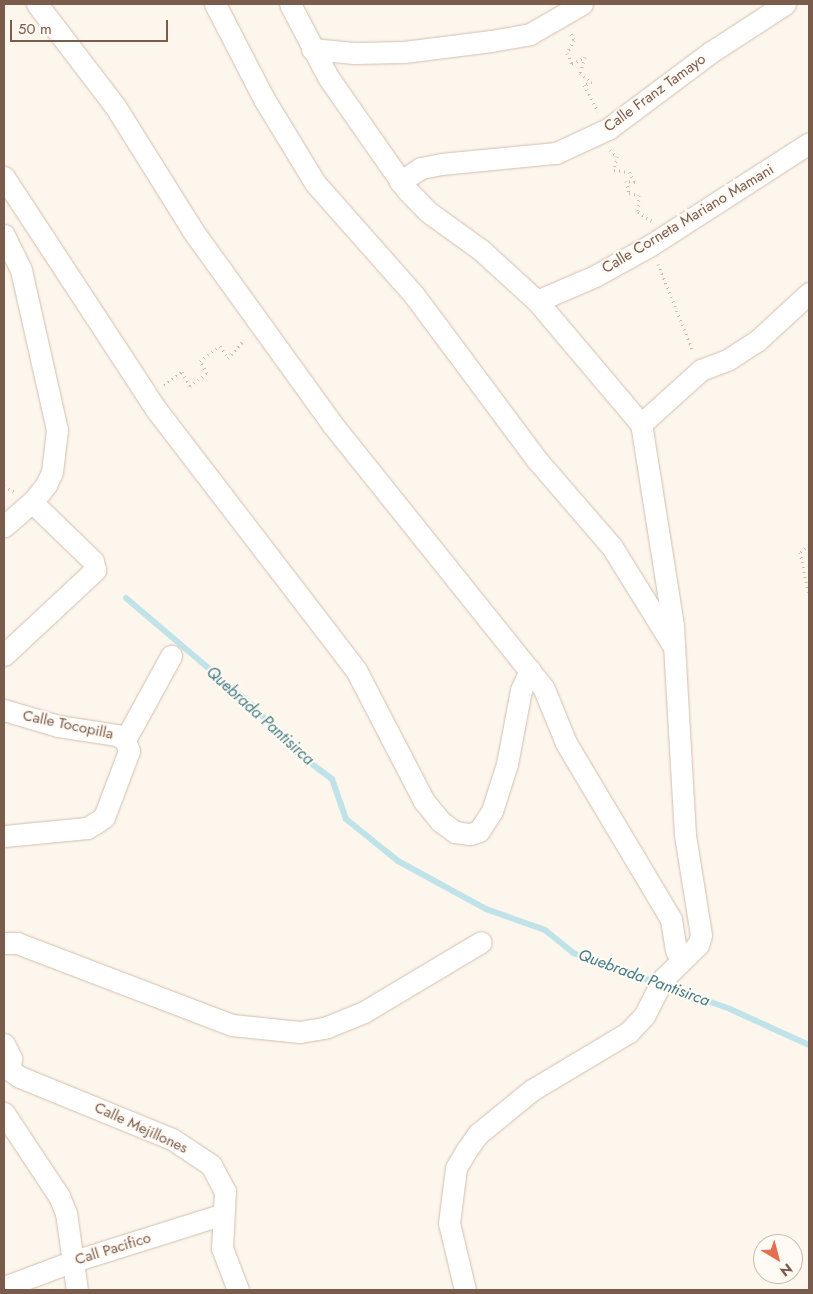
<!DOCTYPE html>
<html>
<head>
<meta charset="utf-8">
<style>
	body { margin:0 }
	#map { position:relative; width:813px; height:1294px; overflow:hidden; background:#fdf6ec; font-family:Jost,sans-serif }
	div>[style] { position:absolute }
	.stream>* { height:6px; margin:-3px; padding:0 3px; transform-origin:3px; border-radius:3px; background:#bfe3e8 }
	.path>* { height:3px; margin-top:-1.5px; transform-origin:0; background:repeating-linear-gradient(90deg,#d9b8a5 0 1px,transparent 0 5px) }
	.roads { filter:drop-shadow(0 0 1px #d1beb0) drop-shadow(0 0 1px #d1beb0) }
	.minor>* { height:21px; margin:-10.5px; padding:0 10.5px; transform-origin:10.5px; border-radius:10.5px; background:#fff }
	span { translate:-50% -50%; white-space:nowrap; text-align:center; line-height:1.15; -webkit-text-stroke:4px #fffaf3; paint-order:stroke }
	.street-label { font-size:15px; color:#7a5c4d }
	.water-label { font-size:16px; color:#437c86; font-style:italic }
	.frame { position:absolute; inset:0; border:5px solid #7a5c4d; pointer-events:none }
	.north { position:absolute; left:753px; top:1234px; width:50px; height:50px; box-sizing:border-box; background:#fffaf3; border:1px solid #cabbb1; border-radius:50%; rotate:143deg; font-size:14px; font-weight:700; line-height:20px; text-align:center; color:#7a5c4d }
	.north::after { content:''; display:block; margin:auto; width:18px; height:22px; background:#e76f51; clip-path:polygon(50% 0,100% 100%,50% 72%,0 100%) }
	.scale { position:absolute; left:10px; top:20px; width:158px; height:22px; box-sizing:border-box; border:2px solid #7a5c4d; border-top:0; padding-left:6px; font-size:15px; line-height:18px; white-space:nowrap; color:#7a5c4d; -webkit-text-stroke:4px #fffaf3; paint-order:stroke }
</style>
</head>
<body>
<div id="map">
	<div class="stream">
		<div style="left:126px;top:598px;width:167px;rotate:40.4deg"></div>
		<div style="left:253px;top:706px;width:63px;rotate:46.9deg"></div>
		<div style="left:296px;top:752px;width:45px;rotate:36.9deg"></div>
		<div style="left:332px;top:779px;width:42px;rotate:70.7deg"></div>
		<div style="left:346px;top:819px;width:67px;rotate:38.9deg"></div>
		<div style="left:398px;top:861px;width:100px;rotate:28.6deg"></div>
		<div style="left:486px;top:909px;width:63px;rotate:19.6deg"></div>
		<div style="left:545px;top:930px;width:36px;rotate:39deg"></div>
		<div style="left:573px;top:953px;width:167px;rotate:19.6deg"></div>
		<div style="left:730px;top:1009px;width:87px;rotate:24.5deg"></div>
	</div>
	<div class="path">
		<div style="left:571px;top:34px;width:7px;rotate:63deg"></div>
		<div style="left:574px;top:40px;width:15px;rotate:118deg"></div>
		<div style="left:567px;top:53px;width:12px;rotate:66deg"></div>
		<div style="left:572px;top:64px;width:15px;rotate:-28deg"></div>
		<div style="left:585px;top:57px;width:17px;rotate:107deg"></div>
		<div style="left:580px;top:73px;width:15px;rotate:37deg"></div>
		<div style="left:592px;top:82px;width:9px;rotate:159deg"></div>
		<div style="left:584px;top:85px;width:30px;rotate:62deg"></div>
		<div style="left:610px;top:150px;width:9px;rotate:41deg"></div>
		<div style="left:617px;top:156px;width:14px;rotate:102deg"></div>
		<div style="left:614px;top:170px;width:15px;rotate:8deg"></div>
		<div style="left:629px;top:172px;width:12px;rotate:59deg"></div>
		<div style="left:635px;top:182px;width:9px;rotate:-174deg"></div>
		<div style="left:626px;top:181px;width:12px;rotate:76deg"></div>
		<div style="left:629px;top:193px;width:10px;rotate:11deg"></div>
		<div style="left:639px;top:195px;width:17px;rotate:93deg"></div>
		<div style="left:638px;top:212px;width:17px;rotate:33deg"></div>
		<div style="left:658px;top:264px;width:94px;rotate:68.1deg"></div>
		<div style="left:164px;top:385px;width:22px;rotate:-36deg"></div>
		<div style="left:182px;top:372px;width:16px;rotate:60deg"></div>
		<div style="left:190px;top:386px;width:21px;rotate:-37deg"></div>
		<div style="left:207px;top:373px;width:14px;rotate:-120deg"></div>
		<div style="left:200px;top:361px;width:25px;rotate:-37deg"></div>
		<div style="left:220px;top:346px;width:14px;rotate:56deg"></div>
		<div style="left:228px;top:358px;width:25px;rotate:-48deg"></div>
		<div style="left:4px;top:486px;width:13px;rotate:29deg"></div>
		<div style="left:809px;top:545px;width:11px;rotate:142deg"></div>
		<div style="left:800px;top:552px;width:45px;rotate:78.4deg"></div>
	</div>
	<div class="roads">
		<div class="minor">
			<div style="left:37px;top:4px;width:128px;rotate:52.6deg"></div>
			<div style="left:115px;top:106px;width:147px;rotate:58deg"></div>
			<div style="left:193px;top:231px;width:238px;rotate:54.2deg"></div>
			<div style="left:332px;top:424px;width:339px;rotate:51.3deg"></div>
			<div style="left:544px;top:689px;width:58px;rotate:67.8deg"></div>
			<div style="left:566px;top:743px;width:205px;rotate:59.2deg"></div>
			<div style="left:671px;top:919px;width:31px;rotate:81deg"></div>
			<div style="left:676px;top:950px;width:11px;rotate:63deg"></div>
			<div style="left:215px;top:4px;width:107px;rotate:62.7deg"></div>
			<div style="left:264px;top:99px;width:98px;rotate:58.7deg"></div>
			<div style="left:315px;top:183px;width:149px;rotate:48.5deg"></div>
			<div style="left:414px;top:295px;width:206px;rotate:53.3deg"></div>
			<div style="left:537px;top:460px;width:115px;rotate:49.2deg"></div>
			<div style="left:612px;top:547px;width:118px;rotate:58.2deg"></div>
			<div style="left:290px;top:4px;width:82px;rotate:62.5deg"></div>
			<div style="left:328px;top:77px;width:136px;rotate:55.1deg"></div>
			<div style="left:406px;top:189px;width:30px;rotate:46deg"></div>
			<div style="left:427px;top:211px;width:67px;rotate:35.8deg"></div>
			<div style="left:481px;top:250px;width:76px;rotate:42.3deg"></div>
			<div style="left:537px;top:301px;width:161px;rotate:49.8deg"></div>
			<div style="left:312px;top:49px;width:42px;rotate:5.4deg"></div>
			<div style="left:354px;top:53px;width:50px;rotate:-1.1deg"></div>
			<div style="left:404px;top:52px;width:88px;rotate:-7.2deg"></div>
			<div style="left:491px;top:41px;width:40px;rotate:-10deg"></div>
			<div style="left:530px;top:34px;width:60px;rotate:-30deg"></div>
			<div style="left:4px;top:177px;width:276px;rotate:56.8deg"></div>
			<div style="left:155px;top:408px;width:330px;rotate:52.5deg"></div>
			<div style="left:356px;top:670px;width:148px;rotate:62.6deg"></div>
			<div style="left:424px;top:801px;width:26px;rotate:51deg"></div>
			<div style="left:440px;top:821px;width:19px;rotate:36deg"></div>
			<div style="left:455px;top:832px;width:15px;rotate:8deg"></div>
			<div style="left:470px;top:834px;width:9px;rotate:-18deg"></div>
			<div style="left:479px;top:831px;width:24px;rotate:-57deg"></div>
			<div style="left:492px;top:811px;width:49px;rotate:-72.3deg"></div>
			<div style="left:507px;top:764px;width:75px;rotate:-79.3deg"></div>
			<div style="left:521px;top:690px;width:22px;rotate:-66deg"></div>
			<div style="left:400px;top:182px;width:25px;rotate:-34deg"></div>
			<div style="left:421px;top:168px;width:20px;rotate:-11deg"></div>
			<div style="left:441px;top:164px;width:116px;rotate:-5.5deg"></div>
			<div style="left:556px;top:153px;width:57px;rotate:-24.8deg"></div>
			<div style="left:608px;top:129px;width:129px;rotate:-36.8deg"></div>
			<div style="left:711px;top:52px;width:88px;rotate:-33deg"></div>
			<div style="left:4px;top:235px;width:39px;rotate:64deg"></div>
			<div style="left:21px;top:270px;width:164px;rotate:77.3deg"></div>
			<div style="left:57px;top:430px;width:42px;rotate:96.8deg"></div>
			<div style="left:52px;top:472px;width:14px;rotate:115deg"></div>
			<div style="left:46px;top:485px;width:22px;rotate:129deg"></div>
			<div style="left:32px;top:502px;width:37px;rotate:139deg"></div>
			<div style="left:537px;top:301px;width:63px;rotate:-23.3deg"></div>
			<div style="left:595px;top:276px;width:64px;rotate:-29deg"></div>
			<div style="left:651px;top:245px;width:188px;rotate:-32.8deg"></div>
			<div style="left:641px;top:424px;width:81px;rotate:-42deg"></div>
			<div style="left:701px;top:370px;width:30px;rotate:-21deg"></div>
			<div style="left:729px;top:359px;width:33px;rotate:-33deg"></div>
			<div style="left:757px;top:341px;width:71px;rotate:-42.7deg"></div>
			<div style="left:4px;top:655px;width:125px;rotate:-43deg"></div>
			<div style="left:95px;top:570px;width:9px;rotate:-103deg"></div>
			<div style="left:93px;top:561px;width:85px;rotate:-136deg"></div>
			<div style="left:4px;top:710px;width:56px;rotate:16.5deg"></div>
			<div style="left:58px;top:726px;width:60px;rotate:8.7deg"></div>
			<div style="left:117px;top:735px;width:9px;rotate:32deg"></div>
			<div style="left:125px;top:740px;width:12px;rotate:70deg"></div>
			<div style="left:129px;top:751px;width:71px;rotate:110.7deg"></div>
			<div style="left:104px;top:817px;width:9px;rotate:144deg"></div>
			<div style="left:97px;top:822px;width:12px;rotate:149deg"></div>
			<div style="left:87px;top:828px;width:83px;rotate:174.5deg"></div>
			<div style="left:125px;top:740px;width:96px;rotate:-61.3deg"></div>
			<div style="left:4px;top:943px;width:13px"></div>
			<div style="left:17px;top:943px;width:230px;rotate:20.9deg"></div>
			<div style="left:232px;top:1025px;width:68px;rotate:5.9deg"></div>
			<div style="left:300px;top:1032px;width:27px;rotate:-10deg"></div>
			<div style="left:327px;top:1027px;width:40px;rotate:-22deg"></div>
			<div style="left:364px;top:1012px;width:136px;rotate:-30.9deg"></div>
			<div style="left:4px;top:1044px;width:16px;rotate:63deg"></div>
			<div style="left:11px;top:1058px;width:12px;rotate:95deg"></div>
			<div style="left:4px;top:1066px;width:19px;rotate:35deg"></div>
			<div style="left:20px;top:1077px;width:164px;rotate:22.2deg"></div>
			<div style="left:172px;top:1139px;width:47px;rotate:33.7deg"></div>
			<div style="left:211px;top:1165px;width:30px;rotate:62deg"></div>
			<div style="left:225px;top:1191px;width:57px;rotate:93deg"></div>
			<div style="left:222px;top:1248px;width:45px;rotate:69.1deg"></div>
			<div style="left:4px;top:1113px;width:100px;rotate:56.5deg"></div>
			<div style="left:59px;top:1196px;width:18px;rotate:68deg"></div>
			<div style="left:66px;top:1213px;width:78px;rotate:81.9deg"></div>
			<div style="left:4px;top:1287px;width:72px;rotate:-20.5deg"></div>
			<div style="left:71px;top:1262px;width:159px;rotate:-17.5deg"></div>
			<div style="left:465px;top:1290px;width:69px;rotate:-103.4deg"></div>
			<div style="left:449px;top:1223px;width:55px;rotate:-82.7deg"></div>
			<div style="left:456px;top:1168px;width:20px;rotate:-60deg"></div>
			<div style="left:466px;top:1151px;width:21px;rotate:-55deg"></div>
			<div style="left:478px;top:1134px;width:70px;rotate:-39.2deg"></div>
			<div style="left:532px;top:1090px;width:113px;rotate:-30.9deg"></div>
			<div style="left:629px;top:1032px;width:22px;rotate:-47deg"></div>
			<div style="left:644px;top:1016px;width:42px;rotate:-62.8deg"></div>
			<div style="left:663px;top:979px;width:49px;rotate:-44.2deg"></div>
			<div style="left:698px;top:945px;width:10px;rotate:-73deg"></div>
			<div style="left:701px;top:935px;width:101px;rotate:-99.1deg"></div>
			<div style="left:685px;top:835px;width:210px;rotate:-93.3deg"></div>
			<div style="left:673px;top:625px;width:204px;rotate:-99deg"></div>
		</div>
	</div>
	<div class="street-label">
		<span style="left:655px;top:93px;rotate:-36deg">Calle Franz Tamayo</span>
		<span style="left:688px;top:219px;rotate:-31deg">Calle Corneta Mariano Mamani</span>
		<span style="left:68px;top:725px;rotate:12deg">Calle Tocopilla</span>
		<span style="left:141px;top:1128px;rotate:25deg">Calle Mejillones</span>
		<span style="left:113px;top:1249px;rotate:-17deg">Call Pacifico</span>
	</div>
	<div class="water-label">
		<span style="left:260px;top:716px;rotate:42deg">Quebrada Pantisirca</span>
		<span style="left:644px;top:978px;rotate:20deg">Quebrada Pantisirca</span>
	</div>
	<div class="frame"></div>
	<div class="north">N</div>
	<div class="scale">50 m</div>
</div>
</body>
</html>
